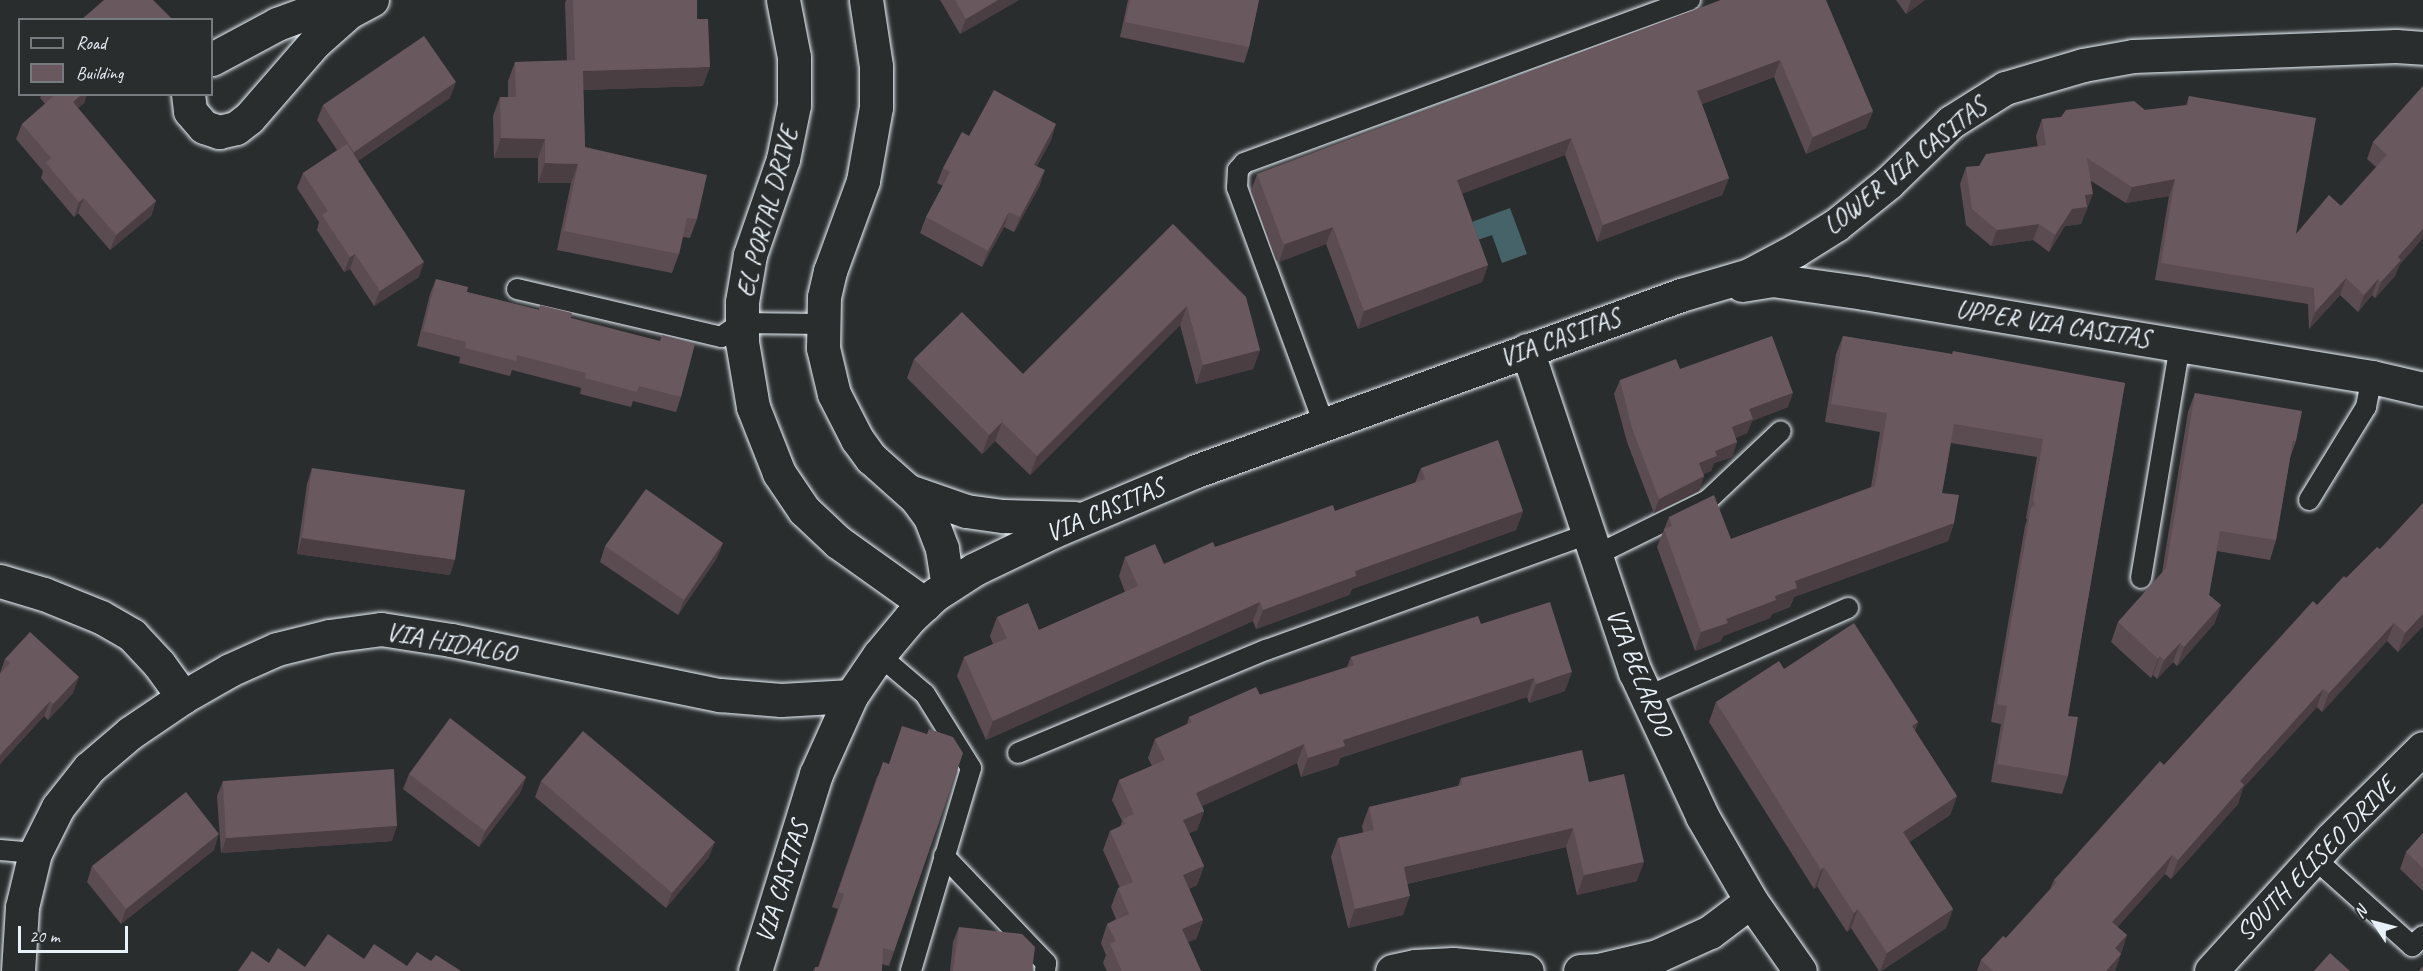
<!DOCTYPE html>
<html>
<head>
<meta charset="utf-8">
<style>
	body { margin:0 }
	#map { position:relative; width:2423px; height:971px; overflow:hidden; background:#2a2d2e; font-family:Caveat,sans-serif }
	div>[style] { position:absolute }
	.water>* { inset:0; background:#456368 }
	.roads { filter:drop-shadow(0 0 2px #e8f1f8) drop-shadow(0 0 2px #e8f1f8) }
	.lane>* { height:20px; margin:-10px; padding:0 10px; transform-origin:10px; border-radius:10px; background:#2a2d2e }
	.street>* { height:33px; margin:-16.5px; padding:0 16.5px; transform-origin:16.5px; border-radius:16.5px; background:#2a2d2e }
	.wall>* { inset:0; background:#5b4c52 }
	.shaded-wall>* { inset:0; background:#4a3e42 }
	.building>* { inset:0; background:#6a585f }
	span { translate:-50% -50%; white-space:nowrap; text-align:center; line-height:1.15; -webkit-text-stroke:5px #2a2d2e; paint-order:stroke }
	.street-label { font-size:26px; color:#e8f1f8 }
	.legend { position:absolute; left:18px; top:18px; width:195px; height:78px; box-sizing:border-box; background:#2a2d2e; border:2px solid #767b7f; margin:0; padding:8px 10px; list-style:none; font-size:18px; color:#e8f1f8 }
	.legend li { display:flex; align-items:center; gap:12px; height:30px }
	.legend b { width:30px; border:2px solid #767b7f }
	.north { position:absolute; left:2345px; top:893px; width:60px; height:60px; -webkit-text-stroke:4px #2a2d2e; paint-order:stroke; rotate:306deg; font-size:16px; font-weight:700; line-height:24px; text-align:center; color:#e8f1f8 }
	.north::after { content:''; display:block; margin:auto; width:21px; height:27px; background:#e8f1f8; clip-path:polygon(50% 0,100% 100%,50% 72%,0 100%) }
	.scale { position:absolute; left:18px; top:926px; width:110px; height:27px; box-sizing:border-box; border:3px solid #e8f1f8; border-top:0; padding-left:8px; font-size:18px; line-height:21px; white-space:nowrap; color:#e8f1f8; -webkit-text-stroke:4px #2a2d2e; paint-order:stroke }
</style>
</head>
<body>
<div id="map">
	<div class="water">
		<div style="clip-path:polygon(1510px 208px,1527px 254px,1502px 263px,1492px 235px,1475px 241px,1469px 223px)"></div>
	</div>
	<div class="roads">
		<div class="lane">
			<div style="left:517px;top:289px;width:210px;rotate:13.2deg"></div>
			<div style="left:721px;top:337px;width:24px;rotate:-35deg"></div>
			<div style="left:741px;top:323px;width:81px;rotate:0.7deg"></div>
			<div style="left:1324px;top:424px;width:252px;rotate:-110.2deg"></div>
			<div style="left:1237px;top:188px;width:18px;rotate:-87deg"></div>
			<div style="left:1238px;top:170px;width:9px;rotate:-49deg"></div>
			<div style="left:1244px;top:163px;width:475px;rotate:-20.1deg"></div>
			<div style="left:2309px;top:500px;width:109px;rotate:-58.5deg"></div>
			<div style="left:2366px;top:407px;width:31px;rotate:-79deg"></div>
			<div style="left:1596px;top:555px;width:125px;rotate:-26.2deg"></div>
			<div style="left:1708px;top:500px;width:100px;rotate:-43.4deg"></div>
			<div style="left:2141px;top:578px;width:236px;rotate:-80.5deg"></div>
			<div style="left:879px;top:655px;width:60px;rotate:40.3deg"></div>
			<div style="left:925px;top:694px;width:87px;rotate:58.1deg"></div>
			<div style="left:971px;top:768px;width:212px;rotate:106.5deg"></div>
			<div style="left:1646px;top:697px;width:221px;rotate:-23.8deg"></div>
			<div style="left:1018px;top:753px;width:269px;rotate:-22.6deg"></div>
			<div style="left:1266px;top:650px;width:343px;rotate:-19.8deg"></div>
			<div style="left:0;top:850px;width:35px;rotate:5deg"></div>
			<div style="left:944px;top:856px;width:148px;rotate:46.4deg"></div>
			<div style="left:1046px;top:963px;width:8px;rotate:97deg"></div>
			<div style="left:2314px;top:858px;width:132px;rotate:41.9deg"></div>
			<div style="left:2412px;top:946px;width:15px;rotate:-42deg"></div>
		</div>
		<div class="street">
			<div style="left:783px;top:0;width:58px;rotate:79.1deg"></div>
			<div style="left:794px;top:57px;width:48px;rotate:90deg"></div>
			<div style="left:794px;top:105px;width:55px;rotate:101.5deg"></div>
			<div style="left:783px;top:159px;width:102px;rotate:109deg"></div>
			<div style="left:750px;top:255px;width:48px;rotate:99.7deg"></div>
			<div style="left:742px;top:302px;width:40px;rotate:90deg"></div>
			<div style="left:742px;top:342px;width:66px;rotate:80.4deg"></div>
			<div style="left:753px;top:407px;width:71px;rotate:68.5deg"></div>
			<div style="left:779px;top:473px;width:45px;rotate:56deg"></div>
			<div style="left:804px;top:510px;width:47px;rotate:43.3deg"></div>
			<div style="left:838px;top:542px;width:107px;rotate:35.5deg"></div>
			<div style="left:866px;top:0;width:67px;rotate:81.4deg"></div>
			<div style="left:876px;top:66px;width:41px;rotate:90deg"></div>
			<div style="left:876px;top:107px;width:75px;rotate:100deg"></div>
			<div style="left:863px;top:181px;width:96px;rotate:110.1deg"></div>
			<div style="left:830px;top:271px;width:27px;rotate:103deg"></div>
			<div style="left:824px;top:297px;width:51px;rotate:91.1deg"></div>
			<div style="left:823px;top:348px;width:47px;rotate:76.6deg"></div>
			<div style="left:834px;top:394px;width:51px;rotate:62.9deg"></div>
			<div style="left:857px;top:439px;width:24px;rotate:54deg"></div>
			<div style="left:871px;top:458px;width:60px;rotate:41.6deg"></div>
			<div style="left:916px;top:498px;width:24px;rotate:54deg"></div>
			<div style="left:930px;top:517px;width:34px;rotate:69deg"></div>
			<div style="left:942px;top:549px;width:37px;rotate:81deg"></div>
			<div style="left:212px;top:59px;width:74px;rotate:-28.3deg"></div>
			<div style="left:277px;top:24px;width:52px;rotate:-20.2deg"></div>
			<div style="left:326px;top:6px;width:27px;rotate:-13deg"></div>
			<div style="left:188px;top:94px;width:17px;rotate:83deg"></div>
			<div style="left:190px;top:111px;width:21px;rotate:49deg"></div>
			<div style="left:204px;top:127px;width:16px;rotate:18deg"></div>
			<div style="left:219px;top:132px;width:17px;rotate:-13deg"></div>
			<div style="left:236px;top:128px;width:16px;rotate:-38deg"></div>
			<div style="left:249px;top:118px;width:101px;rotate:-49deg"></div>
			<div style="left:315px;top:42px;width:45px;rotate:-41.4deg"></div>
			<div style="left:349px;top:12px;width:26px;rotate:-28deg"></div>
			<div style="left:1742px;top:285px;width:30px;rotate:-9deg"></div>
			<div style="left:1772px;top:280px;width:93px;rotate:8deg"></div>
			<div style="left:1864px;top:293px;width:515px;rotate:9.39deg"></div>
			<div style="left:2372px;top:377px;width:52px;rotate:13.2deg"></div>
			<div style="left:1527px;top:350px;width:340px;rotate:71.5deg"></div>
			<div style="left:1635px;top:672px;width:159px;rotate:65deg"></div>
			<div style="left:1702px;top:816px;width:98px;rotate:60deg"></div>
			<div style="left:1751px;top:901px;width:85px;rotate:55deg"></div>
			<div style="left:909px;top:491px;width:60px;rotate:19.3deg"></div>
			<div style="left:966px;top:511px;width:37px;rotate:8deg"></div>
			<div style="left:1003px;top:516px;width:72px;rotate:1.6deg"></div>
			<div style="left:0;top:581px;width:46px;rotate:16.5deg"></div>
			<div style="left:44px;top:594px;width:61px;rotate:22deg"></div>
			<div style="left:101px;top:617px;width:36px;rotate:30deg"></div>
			<div style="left:132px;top:635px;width:40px;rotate:47deg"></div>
			<div style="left:159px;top:664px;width:41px;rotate:54deg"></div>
			<div style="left:18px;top:971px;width:64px;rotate:-86.4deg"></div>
			<div style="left:22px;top:907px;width:56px;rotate:-76.5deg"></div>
			<div style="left:35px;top:853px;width:51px;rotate:-63.4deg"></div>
			<div style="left:58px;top:807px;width:50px;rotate:-51.5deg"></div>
			<div style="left:89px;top:768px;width:54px;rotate:-40.5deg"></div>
			<div style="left:130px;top:733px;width:64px;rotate:-34.2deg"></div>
			<div style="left:183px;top:697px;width:54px;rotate:-29.9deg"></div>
			<div style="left:230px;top:670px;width:51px;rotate:-24.1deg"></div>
			<div style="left:277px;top:649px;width:54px;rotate:-14deg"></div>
			<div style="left:329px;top:636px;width:52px;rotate:-7.7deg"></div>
			<div style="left:381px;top:629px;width:71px;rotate:8.9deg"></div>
			<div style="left:451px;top:640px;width:275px;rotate:11.6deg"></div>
			<div style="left:720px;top:695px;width:61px;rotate:4.7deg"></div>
			<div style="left:781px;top:700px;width:70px;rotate:-3.3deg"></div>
			<div style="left:755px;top:971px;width:206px;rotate:-72.8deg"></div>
			<div style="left:816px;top:774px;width:85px;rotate:-65.8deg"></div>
			<div style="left:851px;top:696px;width:50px;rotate:-55.7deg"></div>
			<div style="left:879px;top:655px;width:48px;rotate:-50deg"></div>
			<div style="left:910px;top:618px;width:35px;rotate:-43deg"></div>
			<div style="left:936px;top:594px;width:46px;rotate:-32.7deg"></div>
			<div style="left:975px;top:569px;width:88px;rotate:-25.7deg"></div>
			<div style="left:1054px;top:531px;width:154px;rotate:-22.9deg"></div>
			<div style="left:1196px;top:471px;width:516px;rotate:-19.95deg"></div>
			<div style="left:1681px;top:295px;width:71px;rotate:-16.4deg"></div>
			<div style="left:1749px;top:275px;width:53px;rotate:-28deg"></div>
			<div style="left:1796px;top:250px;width:47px;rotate:-32deg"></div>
			<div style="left:1836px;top:225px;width:67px;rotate:-38.9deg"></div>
			<div style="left:1888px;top:183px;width:88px;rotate:-44.1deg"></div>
			<div style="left:1951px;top:122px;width:64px;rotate:-32.2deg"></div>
			<div style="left:2005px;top:88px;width:81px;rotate:-16.4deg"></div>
			<div style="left:2083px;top:65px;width:51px;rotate:-10.2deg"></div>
			<div style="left:2133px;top:56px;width:263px;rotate:-2.2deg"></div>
			<div style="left:2396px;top:46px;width:27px;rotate:4deg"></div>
			<div style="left:1392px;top:971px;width:24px;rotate:-12deg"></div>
			<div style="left:1415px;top:966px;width:38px;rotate:-3deg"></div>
			<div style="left:1453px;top:964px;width:74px;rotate:5.4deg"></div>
			<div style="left:1580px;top:971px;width:18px;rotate:-3deg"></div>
			<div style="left:1598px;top:970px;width:61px;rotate:-13.3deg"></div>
			<div style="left:1657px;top:956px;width:58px;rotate:-24.4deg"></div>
			<div style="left:1710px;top:932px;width:51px;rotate:-37.1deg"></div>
			<div style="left:2211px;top:971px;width:178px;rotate:-47.7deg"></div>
			<div style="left:2331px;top:839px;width:129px;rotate:-44.7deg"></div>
		</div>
	</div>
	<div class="wall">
		<div style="clip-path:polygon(566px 0,697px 0,697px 19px,703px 86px,583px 90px,585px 147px,697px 219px,690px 238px,683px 237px,679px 254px,672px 273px,557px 250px,571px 183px,538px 183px,538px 158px,494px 158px,493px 116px,500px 97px,508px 97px,508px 81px,515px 62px,567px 61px,565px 3px)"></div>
		<div style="clip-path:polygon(940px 0,1019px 0,960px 34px)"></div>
		<div style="clip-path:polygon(1128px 0,1259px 0,1249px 47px,1244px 63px,1120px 37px)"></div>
		<div style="clip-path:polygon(1721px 0,1873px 111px,1866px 128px,1806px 154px,1774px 77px,1702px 104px,1729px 178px,1722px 195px,1597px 242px,1565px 155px,1462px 193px,1488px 265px,1482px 282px,1358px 329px,1326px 244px,1279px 262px,1276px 260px,1251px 191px,1257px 174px)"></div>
		<div style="clip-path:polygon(1896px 0,1925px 0,1906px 14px)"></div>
		<div style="clip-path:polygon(2423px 86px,2399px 266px,2395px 276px,2375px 298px,2372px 295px,2358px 312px,2340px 295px,2309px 329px,2308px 304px,2155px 280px,2169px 196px,2126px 203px,2091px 181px,2087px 210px,2086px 210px,2081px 224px,2065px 226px,2049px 252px,2033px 240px,1991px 246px,1966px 225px,1960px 184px,1966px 167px,1979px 166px,2038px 147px,2036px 136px,2042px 119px,2145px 110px,2186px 105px,2189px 96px,2296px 234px,2341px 206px,2376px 167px,2367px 159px,2373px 142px)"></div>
		<div style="clip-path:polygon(42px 94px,87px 94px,84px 103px,78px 108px,156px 201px,151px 216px,110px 250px,78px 213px,74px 217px,41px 178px,43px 171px,16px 139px,22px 124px,45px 104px,40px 98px)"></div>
		<div style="clip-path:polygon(450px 98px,358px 161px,419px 277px,374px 306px,350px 269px,344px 272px,317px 230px,319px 222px,297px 188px,303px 173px,337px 150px,317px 120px,323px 105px)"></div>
		<div style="clip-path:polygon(1056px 124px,1051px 140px,1037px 166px,1040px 185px,1014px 232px,1004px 227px,982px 267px,920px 233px,926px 217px,943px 186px,937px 183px,943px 168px,969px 136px)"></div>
		<div style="clip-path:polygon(1173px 224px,1260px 350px,1253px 369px,1196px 384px,1180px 325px,1030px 475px,995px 441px,982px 454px,907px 378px,914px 359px,1023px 374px)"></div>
		<div style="clip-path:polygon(436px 279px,467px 292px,571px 318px,681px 397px,676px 412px,633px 401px,631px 407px,580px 394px,581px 388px,512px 370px,510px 376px,459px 363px,460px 357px,417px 346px,430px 294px)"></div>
		<div style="clip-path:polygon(1843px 336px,2125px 383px,2068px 716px,2068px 776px,2062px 794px,1991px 782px,2001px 724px,1991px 722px,2025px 526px,2027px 520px,2026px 518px,2037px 457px,1951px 443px,1942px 493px,1954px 523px,1948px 541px,1794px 597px,1790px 607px,1772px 614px,1770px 618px,1723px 636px,1721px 641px,1695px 651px,1657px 547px,1669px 517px,1731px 539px,1871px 487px,1880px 432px,1825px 422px,1836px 354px)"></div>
		<div style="clip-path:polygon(1680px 369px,1788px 407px,1752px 421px,1747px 433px,1735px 438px,1737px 442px,1732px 457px,1714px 463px,1711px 471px,1703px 474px,1704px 476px,1699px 491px,1654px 513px,1627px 442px,1614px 394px,1620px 380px)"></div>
		<div style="clip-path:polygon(2195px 393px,2296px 441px,2290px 458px,2276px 540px,2270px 560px,2217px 551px,2209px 595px,2221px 605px,2214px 624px,2177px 666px,2173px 662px,2157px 679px,2153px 675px,2151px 678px,2111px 642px,2118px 622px,2162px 573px,2188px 412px)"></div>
		<div style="clip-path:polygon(312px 468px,450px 575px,297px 554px,307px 484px)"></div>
		<div style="clip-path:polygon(1421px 468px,1523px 511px,1516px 530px,1352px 589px,1349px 595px,1256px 629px,1253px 621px,986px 740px,957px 676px,964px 657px,993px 644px,990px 636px,997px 617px,1039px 630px,1125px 592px,1119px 576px,1125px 557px,1164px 564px,1215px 547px,1335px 511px,1415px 483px)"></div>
		<div style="clip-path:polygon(723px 543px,717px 558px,678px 615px,600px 562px,605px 546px)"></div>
		<div style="clip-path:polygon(2346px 578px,2423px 626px,2398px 652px,2387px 641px,2322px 712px,2317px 707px,2243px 788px,2238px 804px,2171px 879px,2165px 874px,2117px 927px,2127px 935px,2115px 971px,1977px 971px,1981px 960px,2006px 938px,2050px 889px,2054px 880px,2317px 605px)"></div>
		<div style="clip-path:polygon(1481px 624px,1565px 691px,1529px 703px,1527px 697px,1340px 758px,1338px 765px,1301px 777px,1297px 763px,1202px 806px,1204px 811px,1197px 830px,1189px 833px,1204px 866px,1197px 885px,1189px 889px,1203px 920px,1196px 939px,1188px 942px,1201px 971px,1107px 971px,1103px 963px,1106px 955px,1101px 943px,1107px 924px,1116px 919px,1111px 907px,1118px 888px,1120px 888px,1103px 850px,1110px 831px,1120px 827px,1122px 821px,1112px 800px,1119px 780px,1152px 766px,1148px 758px,1155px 739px,1187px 724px,1189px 717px,1347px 667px,1351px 657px)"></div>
		<div style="clip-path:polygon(5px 659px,73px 693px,48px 720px,44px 716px,0 764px,0 673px)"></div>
		<div style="clip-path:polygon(1784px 669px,1918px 722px,1915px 731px,1957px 796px,1950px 815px,1909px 842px,1953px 909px,1946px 928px,1881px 971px,1879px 971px,1851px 928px,1847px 932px,1817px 886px,1814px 889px,1709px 722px,1716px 702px)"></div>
		<div style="clip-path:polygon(963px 753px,889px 966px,882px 964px,882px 971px,813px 971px,815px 967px,818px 967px,838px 909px,832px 907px,877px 777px,889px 764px)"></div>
		<div style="clip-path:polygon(409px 774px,526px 777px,520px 793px,479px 847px,403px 789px)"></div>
		<div style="clip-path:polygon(1461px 778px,1589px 782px,1637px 881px,1577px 895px,1566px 847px,1407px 884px,1403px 915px,1348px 928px,1331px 857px,1338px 838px,1363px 833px,1362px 826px,1369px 807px,1458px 786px)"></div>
		<div style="clip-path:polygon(223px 781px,392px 841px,221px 853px,217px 796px)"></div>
		<div style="clip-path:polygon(541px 781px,709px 857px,666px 908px,535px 797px)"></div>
		<div style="clip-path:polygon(2423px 833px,2423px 891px,2400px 869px,2406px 852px)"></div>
		<div style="clip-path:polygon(214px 850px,121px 924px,87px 882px,92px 866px)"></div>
		<div style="clip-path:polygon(959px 927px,1032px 971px,950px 971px,953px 942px)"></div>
	</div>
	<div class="shaded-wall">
		<div style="clip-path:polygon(998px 0,1019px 0,960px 34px,966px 19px)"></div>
		<div style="clip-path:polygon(1911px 0,1925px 0,1906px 14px)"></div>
		<div style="clip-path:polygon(1780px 60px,1774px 77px,1691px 108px,1697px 91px)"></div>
		<div style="clip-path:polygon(710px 67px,703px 86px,576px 90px,583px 71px)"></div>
		<div style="clip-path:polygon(456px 82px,450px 98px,349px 167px,354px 152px)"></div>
		<div style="clip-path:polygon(82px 94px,87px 94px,84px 103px,68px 117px,73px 102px)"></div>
		<div style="clip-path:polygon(1873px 111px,1866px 128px,1806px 154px,1813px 137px)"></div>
		<div style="clip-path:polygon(1056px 124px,1051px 140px,1029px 180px,1034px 165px)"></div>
		<div style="clip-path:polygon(501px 138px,545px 139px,538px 158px,494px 158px)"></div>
		<div style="clip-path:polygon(1571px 138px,1565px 155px,1451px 198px,1457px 180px)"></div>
		<div style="clip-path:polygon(545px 163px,578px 164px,571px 183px,538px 183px)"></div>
		<div style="clip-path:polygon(1045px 170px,1040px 185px,1014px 232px,1020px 217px)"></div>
		<div style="clip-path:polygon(1729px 178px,1722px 195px,1597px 242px,1603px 225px)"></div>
		<div style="clip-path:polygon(2175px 179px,2169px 196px,2126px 203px,2132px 187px)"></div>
		<div style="clip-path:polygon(2093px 194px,2081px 224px,2065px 226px,2049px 252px,2055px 235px,2072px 209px,2085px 195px)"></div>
		<div style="clip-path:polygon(84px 198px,78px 213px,74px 217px,79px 202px)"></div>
		<div style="clip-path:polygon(156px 201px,151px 216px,110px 250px,116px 235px)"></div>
		<div style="clip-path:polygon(1009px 212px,1004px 227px,982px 267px,988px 251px)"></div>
		<div style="clip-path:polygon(2039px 224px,2033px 240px,1991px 246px,1997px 230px)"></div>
		<div style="clip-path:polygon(1333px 227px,1326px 244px,1279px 262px,1285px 244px)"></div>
		<div style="clip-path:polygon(2423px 229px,2423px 238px,2399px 266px,2395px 276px,2375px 298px,2381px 282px,2398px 257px)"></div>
		<div style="clip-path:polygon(355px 254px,350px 269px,344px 272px,350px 257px)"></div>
		<div style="clip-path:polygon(424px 262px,419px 277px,374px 306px,380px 291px)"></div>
		<div style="clip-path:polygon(1488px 265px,1482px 282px,1358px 329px,1364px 311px)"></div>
		<div style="clip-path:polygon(2346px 278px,2340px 295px,2309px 329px,2315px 312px)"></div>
		<div style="clip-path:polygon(2378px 279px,2372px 295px,2358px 312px,2364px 295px)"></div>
		<div style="clip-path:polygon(1187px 306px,1180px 325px,1030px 475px,1037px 456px)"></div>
		<div style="clip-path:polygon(1260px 350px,1253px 369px,1196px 384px,1203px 365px)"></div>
		<div style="clip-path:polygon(1793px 393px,1788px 407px,1752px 421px,1747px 433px,1726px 442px,1732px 427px,1749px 409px)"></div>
		<div style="clip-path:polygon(1002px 422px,995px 441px,982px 454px,989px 435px)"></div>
		<div style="clip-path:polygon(1737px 442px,1732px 457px,1714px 463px,1711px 471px,1694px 477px,1699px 463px,1715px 451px)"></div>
		<div style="clip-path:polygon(1704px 476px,1699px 491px,1654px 513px,1659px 499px)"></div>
		<div style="clip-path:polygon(1523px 511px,1516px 530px,1352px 589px,1349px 595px,1256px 629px,1263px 610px,1355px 571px)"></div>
		<div style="clip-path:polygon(1954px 523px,1948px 541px,1794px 597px,1790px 607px,1772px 614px,1770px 618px,1723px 636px,1721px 641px,1695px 651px,1701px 632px,1726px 619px,1775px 596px,1795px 581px)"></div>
		<div style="clip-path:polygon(302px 538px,455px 560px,450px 575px,297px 554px)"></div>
		<div style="clip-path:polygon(723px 543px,717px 558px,678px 615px,684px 600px)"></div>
		<div style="clip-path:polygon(1260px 602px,1253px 621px,986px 740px,993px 721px)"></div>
		<div style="clip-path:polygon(2221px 605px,2214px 624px,2177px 666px,2184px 647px)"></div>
		<div style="clip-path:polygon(2423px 614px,2423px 626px,2398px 652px,2405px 633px)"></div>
		<div style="clip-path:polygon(2394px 623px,2387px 641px,2322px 712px,2329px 693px)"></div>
		<div style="clip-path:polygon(2180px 643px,2173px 662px,2157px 679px,2164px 660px)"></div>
		<div style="clip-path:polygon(2160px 656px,2153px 675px,2151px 678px,2158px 659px)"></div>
		<div style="clip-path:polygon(1572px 672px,1565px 691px,1529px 703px,1536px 684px)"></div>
		<div style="clip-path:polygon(79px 677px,73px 693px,48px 720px,53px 704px)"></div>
		<div style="clip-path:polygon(1534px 678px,1527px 697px,1340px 758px,1338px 765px,1301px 777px,1308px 758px,1343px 740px)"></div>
		<div style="clip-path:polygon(2323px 689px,2317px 707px,2243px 788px,2238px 804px,2171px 879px,2178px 860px,2240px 781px)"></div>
		<div style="clip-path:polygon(50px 701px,44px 716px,0 764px,0 755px)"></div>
		<div style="clip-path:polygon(1918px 722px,1911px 741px,1912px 726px)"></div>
		<div style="clip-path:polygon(1304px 744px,1297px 763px,1189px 812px,1196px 793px)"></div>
		<div style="clip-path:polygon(526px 777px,520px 793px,479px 847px,485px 831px)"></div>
		<div style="clip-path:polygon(1957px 796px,1950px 815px,1896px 851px,1903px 832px)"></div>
		<div style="clip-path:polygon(1204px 811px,1197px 830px,1176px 839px,1183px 820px)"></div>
		<div style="clip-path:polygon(397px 826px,392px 841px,221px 853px,226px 838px)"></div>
		<div style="clip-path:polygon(1573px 828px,1566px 847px,1397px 886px,1404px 867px)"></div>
		<div style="clip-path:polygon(219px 834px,214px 850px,121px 924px,126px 909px)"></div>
		<div style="clip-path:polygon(715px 842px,709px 857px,666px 908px,672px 893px)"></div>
		<div style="clip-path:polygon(2172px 855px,2165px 874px,2105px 941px,2112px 922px)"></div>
		<div style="clip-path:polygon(1644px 862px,1637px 881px,1577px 895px,1584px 875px)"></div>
		<div style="clip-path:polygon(1204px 866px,1197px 885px,1176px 895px,1183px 875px)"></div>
		<div style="clip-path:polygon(1824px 867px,1817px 886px,1814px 889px,1821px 870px)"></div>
		<div style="clip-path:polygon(1410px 896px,1403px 915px,1348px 928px,1355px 909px)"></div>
		<div style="clip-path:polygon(1858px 909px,1851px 928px,1847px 932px,1854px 913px)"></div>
		<div style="clip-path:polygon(1953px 909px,1946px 928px,1880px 971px,1887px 953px)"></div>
		<div style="clip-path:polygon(1203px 920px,1196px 939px,1175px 948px,1182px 929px)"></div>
		<div style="clip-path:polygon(2127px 935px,2120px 954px,2115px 948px)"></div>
		<div style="clip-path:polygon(2121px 954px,2115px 971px,2106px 971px)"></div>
	</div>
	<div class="building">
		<div style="clip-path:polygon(104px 0,153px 0,172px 19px,81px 20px)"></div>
		<div style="clip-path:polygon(573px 0,697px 0,697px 19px,708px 19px,710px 67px,583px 71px,585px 147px,707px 175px,697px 219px,687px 218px,679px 254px,564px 231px,578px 164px,545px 163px,545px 139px,501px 138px,500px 97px,516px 97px,515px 62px,575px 60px)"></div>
		<div style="clip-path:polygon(955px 0,998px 0,966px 19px)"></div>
		<div style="clip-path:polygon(1130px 0,1259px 0,1249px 47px,1125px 22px)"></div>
		<div style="clip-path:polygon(1721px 0,1826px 0,1873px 111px,1813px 137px,1780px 60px,1697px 91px,1729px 178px,1603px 225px,1571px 138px,1457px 180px,1488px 265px,1364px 311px,1333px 227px,1285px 244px,1283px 243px,1257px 174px)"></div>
		<div style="clip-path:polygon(424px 36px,456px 82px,354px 152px,323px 105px)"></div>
		<div style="clip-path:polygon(2423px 86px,2423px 229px,2398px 257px,2401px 260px,2381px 282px,2378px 279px,2364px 295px,2346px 278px,2315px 312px,2314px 288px,2161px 263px,2175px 179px,2132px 187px,2087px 158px,2093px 194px,2085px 195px,2087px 207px,2072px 209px,2055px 235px,2039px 224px,1997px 230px,1972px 209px,1966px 167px,1979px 166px,1986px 154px,2046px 145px,2042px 119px,2061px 117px,2066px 110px,2134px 101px,2145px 110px,2188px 105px,2189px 96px,2316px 118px,2296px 234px,2329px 195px,2341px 206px,2387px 155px,2373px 142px)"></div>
		<div style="clip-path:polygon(994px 90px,1056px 124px,1034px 165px,1045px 170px,1020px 217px,1009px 212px,988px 251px,926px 217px,950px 172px,943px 168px,962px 132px,969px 136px)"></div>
		<div style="clip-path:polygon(56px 94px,82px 94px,73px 102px,156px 201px,116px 235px,84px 198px,79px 202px,46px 163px,51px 158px,22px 124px)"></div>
		<div style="clip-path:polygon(347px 144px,424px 262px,380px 291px,355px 254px,350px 257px,322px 215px,328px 211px,303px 173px)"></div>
		<div style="clip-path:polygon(1173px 224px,1246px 297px,1260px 350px,1203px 365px,1187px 306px,1037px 456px,1002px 422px,989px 435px,914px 359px,962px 312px,1023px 374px)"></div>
		<div style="clip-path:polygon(436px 279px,468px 287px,467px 292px,539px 310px,540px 305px,572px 313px,571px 318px,660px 341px,662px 335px,695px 344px,681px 397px,639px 386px,637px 392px,585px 378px,586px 373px,517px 355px,516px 361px,465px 348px,466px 342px,423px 331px)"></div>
		<div style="clip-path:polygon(1772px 336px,1793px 393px,1749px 409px,1753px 419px,1732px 427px,1737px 442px,1715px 451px,1717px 456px,1699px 463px,1704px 476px,1659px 499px,1632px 428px,1620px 380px,1676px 359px,1680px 369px)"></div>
		<div style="clip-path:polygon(1843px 336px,1952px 354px,1953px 351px,2125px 383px,2068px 716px,2078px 717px,2068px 776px,1997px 764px,2007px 706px,1997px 704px,2031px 508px,2035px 505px,2033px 500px,2043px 439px,1954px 424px,1942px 493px,1959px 495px,1954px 523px,1795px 581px,1797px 588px,1775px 596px,1776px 600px,1726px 619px,1728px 623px,1701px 632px,1664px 529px,1672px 526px,1669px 517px,1714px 495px,1731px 539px,1875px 486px,1887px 413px,1831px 404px)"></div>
		<div style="clip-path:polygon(2195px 393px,2302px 411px,2296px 441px,2293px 441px,2276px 540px,2220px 531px,2209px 595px,2221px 605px,2184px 647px,2180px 643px,2164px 660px,2160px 656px,2158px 659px,2118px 622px,2166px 568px)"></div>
		<div style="clip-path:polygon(1498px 440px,1523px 511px,1355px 571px,1356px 576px,1263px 610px,1260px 602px,993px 721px,964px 657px,1007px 638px,997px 617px,1028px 603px,1039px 630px,1138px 586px,1125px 557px,1155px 544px,1164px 564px,1213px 542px,1215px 547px,1333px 505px,1335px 511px,1425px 479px,1421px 468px)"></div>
		<div style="clip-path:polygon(312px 468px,465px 490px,455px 560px,302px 538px)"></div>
		<div style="clip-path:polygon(646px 489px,723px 543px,684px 600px,605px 546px)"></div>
		<div style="clip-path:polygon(2423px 503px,2423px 614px,2405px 633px,2394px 623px,2329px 693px,2323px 689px,2240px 781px,2244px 785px,2178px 860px,2172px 855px,2112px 922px,2127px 935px,2115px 948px,2121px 954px,2106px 971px,1993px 971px,1981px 960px,2003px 936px,2006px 938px,2057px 882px,2054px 880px,2160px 761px,2164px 765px,2313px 601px,2317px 605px,2344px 576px,2346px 578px,2377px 547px,2380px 549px)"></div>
		<div style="clip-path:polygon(1550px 602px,1572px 672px,1536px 684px,1534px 678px,1343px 740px,1345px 746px,1308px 758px,1304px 744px,1196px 793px,1204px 811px,1183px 820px,1204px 866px,1183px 875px,1203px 920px,1182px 929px,1201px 971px,1122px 971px,1110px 944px,1116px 941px,1107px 924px,1129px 914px,1118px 888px,1133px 882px,1110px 831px,1125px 824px,1123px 819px,1134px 814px,1119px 780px,1165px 760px,1155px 739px,1192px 722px,1189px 717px,1256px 687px,1260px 695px,1354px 665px,1351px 657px,1478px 616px,1481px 624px)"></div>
		<div style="clip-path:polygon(1854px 623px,1918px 722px,1912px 726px,1957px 796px,1903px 832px,1953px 909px,1887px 953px,1858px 909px,1854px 913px,1824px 867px,1821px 870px,1716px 702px,1779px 661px,1784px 669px)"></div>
		<div style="clip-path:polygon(30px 632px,79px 677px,53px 704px,50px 701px,0 755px,0 674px,10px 663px,5px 659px)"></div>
		<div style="clip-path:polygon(450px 718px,526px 777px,485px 831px,409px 774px)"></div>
		<div style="clip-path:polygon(902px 726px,927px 734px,929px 729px,953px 737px,963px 753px,894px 951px,883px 948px,882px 971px,815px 971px,815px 967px,819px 967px,844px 894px,838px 892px,883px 762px,889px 764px)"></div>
		<div style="clip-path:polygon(583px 731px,715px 842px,672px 893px,541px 781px)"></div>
		<div style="clip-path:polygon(1582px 750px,1589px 782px,1624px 774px,1644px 862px,1584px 875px,1573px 828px,1404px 867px,1410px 896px,1355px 909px,1338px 838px,1374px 830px,1369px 807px,1462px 785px,1461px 778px)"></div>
		<div style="clip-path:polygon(394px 769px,397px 826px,226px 838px,223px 781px)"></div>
		<div style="clip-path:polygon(186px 792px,219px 834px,126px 909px,92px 866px)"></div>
		<div style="clip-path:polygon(2423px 833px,2423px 868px,2406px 852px)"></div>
		<div style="clip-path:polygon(959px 927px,1022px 934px,1035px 947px,1032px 971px,953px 971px)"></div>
		<div style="clip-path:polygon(328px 934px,364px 959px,374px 944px,407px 966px,417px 952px,431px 961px,436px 955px,461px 971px,238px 971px,252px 951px,269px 963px,278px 948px,305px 967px)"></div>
		<div style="clip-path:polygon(2330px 953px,2350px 971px,2314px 971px)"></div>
		<div style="clip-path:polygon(2423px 966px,2423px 971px,2419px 971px)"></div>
	</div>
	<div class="street-label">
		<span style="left:1905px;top:166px;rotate:-39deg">LOWER VIA CASITAS</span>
		<span style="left:767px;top:212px;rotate:-75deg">EL PORTAL DRIVE</span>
		<span style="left:2053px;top:324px;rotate:9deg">UPPER VIA CASITAS</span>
		<span style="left:1560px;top:338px;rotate:-20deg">VIA CASITAS</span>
		<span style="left:1105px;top:510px;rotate:-23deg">VIA CASITAS</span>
		<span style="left:451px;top:643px;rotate:10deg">VIA HIDALGO</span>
		<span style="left:1639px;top:672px;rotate:68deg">VIA BELARDO</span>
		<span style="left:2316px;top:859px;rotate:-46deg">SOUTH ELISEO DRIVE</span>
		<span style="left:782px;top:882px;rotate:-73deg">VIA CASITAS</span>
	</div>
	<ul class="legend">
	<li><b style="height:8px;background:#2a2d2e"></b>Road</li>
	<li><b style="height:16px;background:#6a585f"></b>Building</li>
	</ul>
	<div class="north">N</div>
	<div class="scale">20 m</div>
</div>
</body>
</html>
